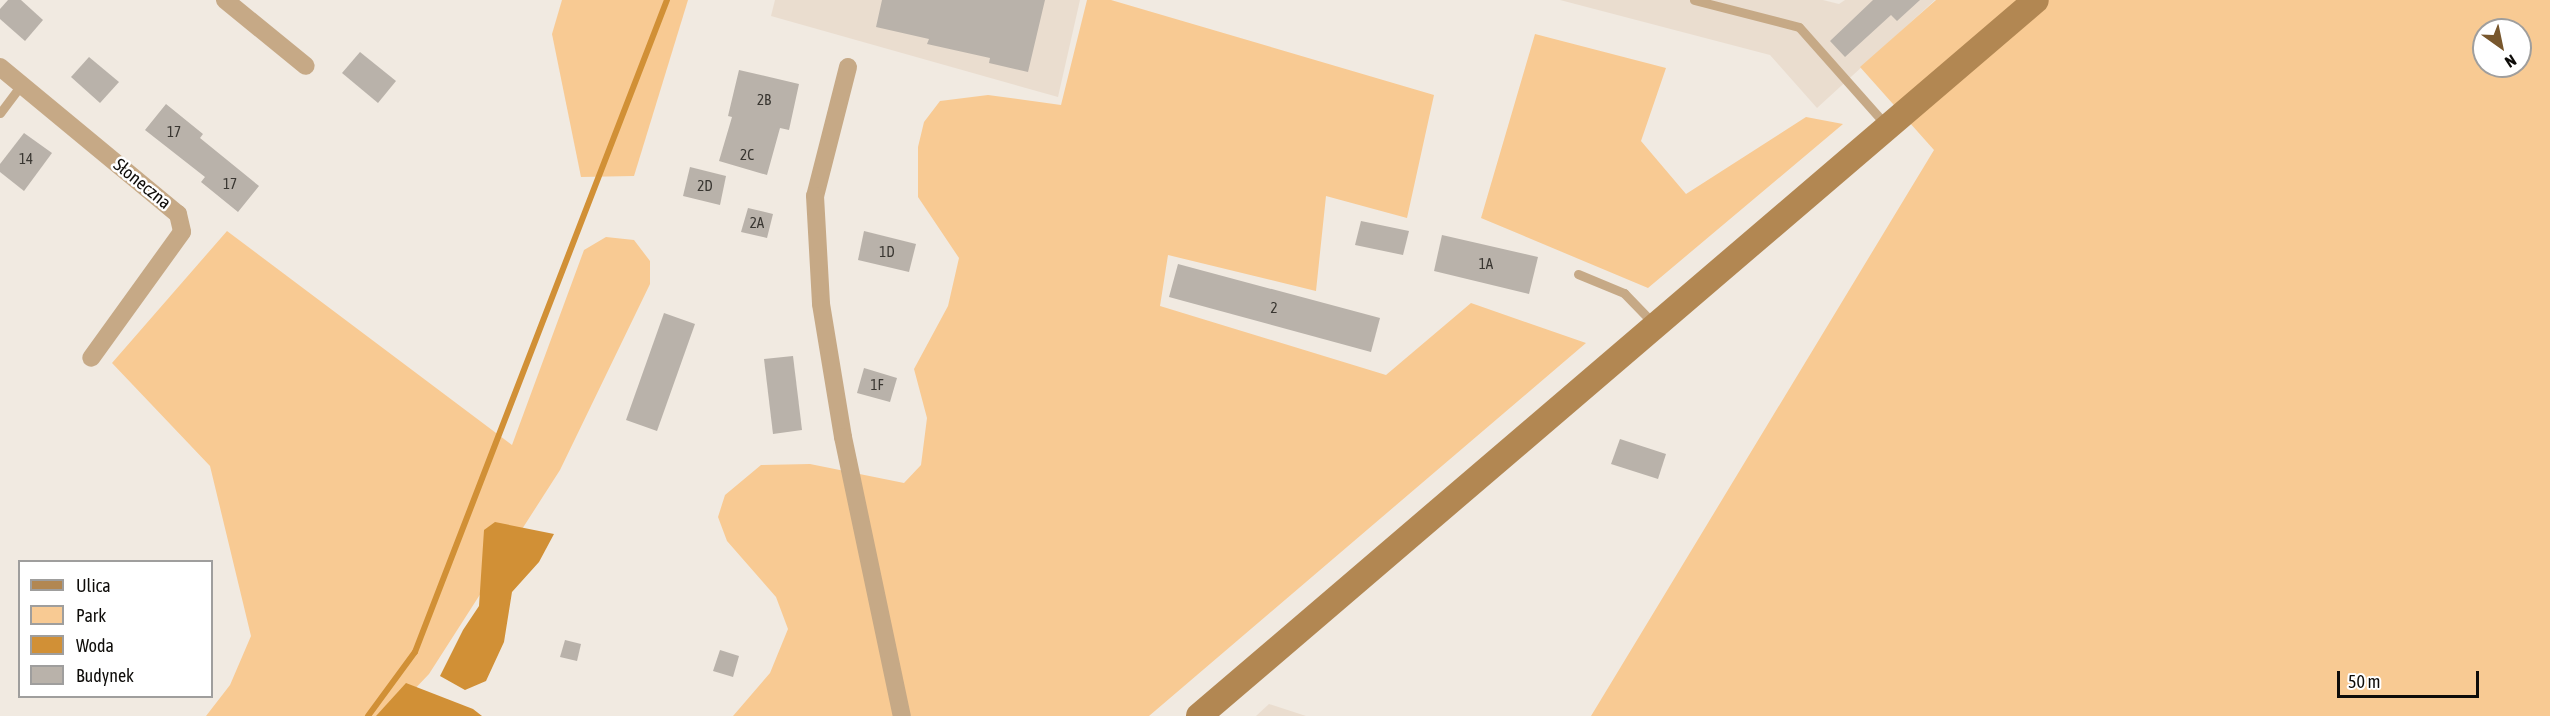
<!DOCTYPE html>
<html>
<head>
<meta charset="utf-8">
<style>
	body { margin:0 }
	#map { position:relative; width:2550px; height:716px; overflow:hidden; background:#f1eae1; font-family:"Asap Condensed",sans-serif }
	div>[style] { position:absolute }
	.built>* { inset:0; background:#eaddcf }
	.green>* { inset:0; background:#f8ca93 }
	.water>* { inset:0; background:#d19036 }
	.stream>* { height:6px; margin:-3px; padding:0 3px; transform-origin:3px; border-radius:3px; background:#d19036 }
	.building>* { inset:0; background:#b9b2aa }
	.lane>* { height:9px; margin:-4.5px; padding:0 4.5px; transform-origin:4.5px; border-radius:4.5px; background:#c6a986 }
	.street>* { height:18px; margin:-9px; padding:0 9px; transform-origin:9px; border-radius:9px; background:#c6a986 }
	.secondary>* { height:26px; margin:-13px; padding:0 13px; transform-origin:13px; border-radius:13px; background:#b28752 }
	span { translate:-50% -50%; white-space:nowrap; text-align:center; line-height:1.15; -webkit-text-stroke:5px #fff; paint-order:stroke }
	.number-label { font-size:15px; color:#393631 }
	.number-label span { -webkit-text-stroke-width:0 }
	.street-label { font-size:18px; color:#0e0c09 }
	.legend { position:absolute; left:18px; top:560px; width:195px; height:138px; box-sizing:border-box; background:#fff; border:2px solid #9f9e9d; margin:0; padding:8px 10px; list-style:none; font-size:18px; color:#0e0c09 }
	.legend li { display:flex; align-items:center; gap:12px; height:30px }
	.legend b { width:30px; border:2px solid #9f9e9d }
	.north { position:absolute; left:2472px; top:18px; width:60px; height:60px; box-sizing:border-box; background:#fff; border:2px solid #9f9e9d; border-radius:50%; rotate:147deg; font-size:16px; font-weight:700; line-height:24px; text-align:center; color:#0e0c09 }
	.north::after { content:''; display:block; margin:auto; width:21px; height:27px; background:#78572d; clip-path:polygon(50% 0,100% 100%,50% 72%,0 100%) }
	.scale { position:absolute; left:2337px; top:671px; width:142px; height:27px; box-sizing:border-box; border:3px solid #0e0c09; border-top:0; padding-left:8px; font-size:18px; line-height:21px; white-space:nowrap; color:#0e0c09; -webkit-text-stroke:4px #fff; paint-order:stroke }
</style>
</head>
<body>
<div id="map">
	<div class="built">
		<div style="clip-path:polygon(775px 0,1080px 0,1058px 97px,771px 16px)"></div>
		<div style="clip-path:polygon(1560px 0,1823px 0,1839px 4px,1845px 0,1935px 0,1817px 108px,1770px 55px)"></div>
		<div style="clip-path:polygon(1269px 704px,1306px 716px,1256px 716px)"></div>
	</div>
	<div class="green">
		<div style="clip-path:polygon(562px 0,688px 0,634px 176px,581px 177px,552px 34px)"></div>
		<div style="clip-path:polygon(1087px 0,1111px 0,1434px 95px,1407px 218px,1326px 196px,1316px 291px,1168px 255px,1160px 306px,1386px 375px,1471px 303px,1586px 343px,1149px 716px,733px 716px,770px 673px,788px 629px,776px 597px,727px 541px,718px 517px,725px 495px,761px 465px,810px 464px,904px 483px,921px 465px,927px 418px,914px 369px,948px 306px,959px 258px,918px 197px,918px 147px,924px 122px,940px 101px,988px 95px,1061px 105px)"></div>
		<div style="clip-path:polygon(evenodd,1936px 0,2550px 0,2550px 716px,1591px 716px,1934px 150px,1860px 67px,1936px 0,2484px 30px,2520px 30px,2520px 66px,2484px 66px,2484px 30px)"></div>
		<div style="clip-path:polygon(1535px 34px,1666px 68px,1641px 141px,1686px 194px,1806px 117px,1843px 124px,1648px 288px,1481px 218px)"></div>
		<div style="clip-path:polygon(227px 231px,512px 445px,584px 250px,606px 237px,634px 240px,650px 261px,650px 284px,560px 470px,429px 674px,389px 716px,206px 716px,230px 685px,251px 636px,210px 466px,112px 363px)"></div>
	</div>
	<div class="water">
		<div style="clip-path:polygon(495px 522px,554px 534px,539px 562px,512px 592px,504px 642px,486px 681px,465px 690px,440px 676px,463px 630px,479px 606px,484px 530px)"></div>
		<div style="clip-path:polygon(406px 683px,473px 709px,482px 716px,376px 716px)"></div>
	</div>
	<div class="stream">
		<div style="left:368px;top:716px;width:79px;rotate:-53.7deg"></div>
		<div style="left:415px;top:652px;width:699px;rotate:-68.87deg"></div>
	</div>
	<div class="building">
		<div style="clip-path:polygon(8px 0,21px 0,43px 20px,25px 41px,0 19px,0 9px)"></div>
		<div style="clip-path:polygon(882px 0,1045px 0,1028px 72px,989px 63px,990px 58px,927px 44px,929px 39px,876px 27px)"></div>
		<div style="clip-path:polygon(1873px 0,1920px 0,1897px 21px,1891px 15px,1845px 57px,1830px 41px)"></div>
		<div style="clip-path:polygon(360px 52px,396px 81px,378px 103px,342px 73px)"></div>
		<div style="clip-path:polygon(89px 57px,119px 82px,100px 103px,71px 77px)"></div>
		<div style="clip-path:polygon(739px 70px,799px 84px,789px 130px,780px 128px,767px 175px,719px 161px,732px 117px,728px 116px)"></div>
		<div style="clip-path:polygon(166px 104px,203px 134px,200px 138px,259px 186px,238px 212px,201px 182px,205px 177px,145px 130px)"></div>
		<div style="clip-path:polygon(24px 133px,52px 153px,24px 191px,0 172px,0 164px)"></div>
		<div style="clip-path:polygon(690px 167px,726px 176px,720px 205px,683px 196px)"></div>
		<div style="clip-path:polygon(748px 208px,773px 214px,767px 238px,741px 232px)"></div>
		<div style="clip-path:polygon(1361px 221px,1409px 231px,1403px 255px,1355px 245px)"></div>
		<div style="clip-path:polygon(864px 231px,916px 244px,909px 272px,858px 260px)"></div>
		<div style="clip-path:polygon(1442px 235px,1538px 257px,1529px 294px,1434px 271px)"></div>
		<div style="clip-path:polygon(1178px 264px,1380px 318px,1371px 352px,1169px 297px)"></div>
		<div style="clip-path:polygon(664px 313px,695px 324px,657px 431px,626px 420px)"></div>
		<div style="clip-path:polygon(793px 356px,802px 430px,773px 434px,764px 359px)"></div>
		<div style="clip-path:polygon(864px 368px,897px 378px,890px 402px,857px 393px)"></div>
		<div style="clip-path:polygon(1620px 439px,1666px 454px,1658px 479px,1611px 464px)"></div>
		<div style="clip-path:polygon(565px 640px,581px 644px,577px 661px,560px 657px)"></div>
		<div style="clip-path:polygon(720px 650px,739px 656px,733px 677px,713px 671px)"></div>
	</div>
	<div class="lane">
		<div style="left:1694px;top:0;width:108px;rotate:14.4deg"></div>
		<div style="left:1799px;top:27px;width:132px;rotate:48.4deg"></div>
		<div style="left:0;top:113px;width:35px;rotate:-53deg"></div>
		<div style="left:1578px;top:274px;width:50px;rotate:22.4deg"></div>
		<div style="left:1624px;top:293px;width:45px;rotate:45.9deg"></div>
	</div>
	<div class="street">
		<div style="left:225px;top:0;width:104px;rotate:39.2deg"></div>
		<div style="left:0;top:67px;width:231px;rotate:39.6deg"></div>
		<div style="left:178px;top:214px;width:18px;rotate:77deg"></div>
		<div style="left:182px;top:232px;width:155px;rotate:125.8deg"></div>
		<div style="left:848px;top:67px;width:133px;rotate:104.3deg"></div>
		<div style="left:815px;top:196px;width:108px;rotate:86.8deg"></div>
		<div style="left:821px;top:304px;width:135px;rotate:80.6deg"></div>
		<div style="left:843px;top:437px;width:285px;rotate:78.1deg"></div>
	</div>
	<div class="secondary">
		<div style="left:1199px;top:716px;width:1101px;rotate:-40.54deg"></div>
	</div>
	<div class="number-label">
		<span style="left:764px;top:100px">2B</span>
		<span style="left:174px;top:132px">17</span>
		<span style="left:747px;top:155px">2C</span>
		<span style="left:26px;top:159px">14</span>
		<span style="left:230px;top:184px">17</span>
		<span style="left:705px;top:186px">2D</span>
		<span style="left:757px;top:223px">2A</span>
		<span style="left:887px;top:252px">1D</span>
		<span style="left:1486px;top:264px">1A</span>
		<span style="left:1274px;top:308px">2</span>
		<span style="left:877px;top:385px">1F</span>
	</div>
	<div class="street-label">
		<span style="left:142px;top:184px;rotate:39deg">Słoneczna</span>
	</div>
	<ul class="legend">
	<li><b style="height:8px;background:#b28752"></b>Ulica</li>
	<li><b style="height:16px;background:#f8ca93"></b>Park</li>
	<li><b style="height:16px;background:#d19036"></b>Woda</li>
	<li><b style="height:16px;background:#b9b2aa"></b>Budynek</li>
	</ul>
	<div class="north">N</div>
	<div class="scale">50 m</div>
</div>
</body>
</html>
